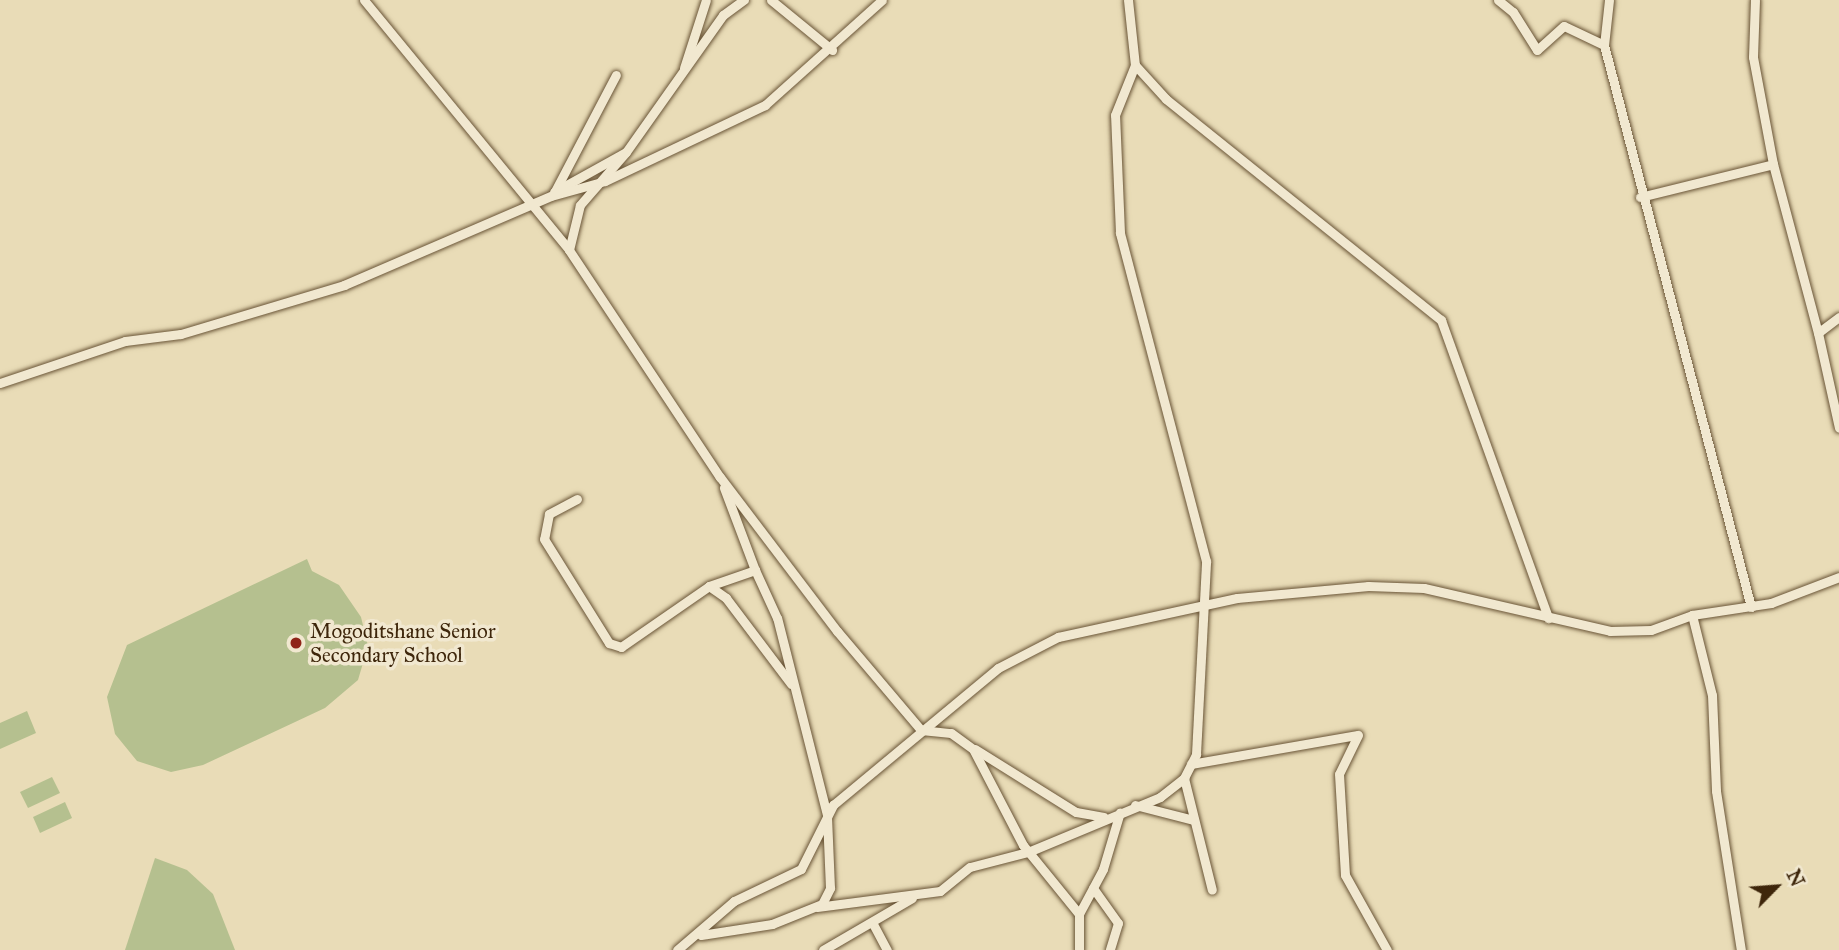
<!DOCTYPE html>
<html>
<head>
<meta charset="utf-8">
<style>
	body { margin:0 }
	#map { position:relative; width:1839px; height:950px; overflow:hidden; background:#e9dcb7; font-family:"IM FELL Great Primer",serif }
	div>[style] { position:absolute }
	.green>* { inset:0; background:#b5c08f }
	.roads { filter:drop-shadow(0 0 2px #695436) drop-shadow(0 0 2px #695436) }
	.minor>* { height:9px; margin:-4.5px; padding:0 4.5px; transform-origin:4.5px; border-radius:4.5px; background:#f1e8d0 }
	.dots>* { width:19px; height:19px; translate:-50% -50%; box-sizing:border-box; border:4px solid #f1e8d0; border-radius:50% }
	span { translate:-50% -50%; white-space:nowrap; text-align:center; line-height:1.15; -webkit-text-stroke:7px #f1e8d0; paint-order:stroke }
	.poi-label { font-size:21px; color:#3e260b }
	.left { translate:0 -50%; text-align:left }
	.north { position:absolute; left:1741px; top:852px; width:70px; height:70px; -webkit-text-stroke:5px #f1e8d0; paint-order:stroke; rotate:65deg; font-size:19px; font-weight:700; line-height:28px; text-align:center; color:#3e260b }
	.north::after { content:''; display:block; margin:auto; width:24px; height:32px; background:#3e260b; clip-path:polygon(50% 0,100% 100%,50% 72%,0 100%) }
</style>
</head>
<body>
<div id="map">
	<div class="green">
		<div style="clip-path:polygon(307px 559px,312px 571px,339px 585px,361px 617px,368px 646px,358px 680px,325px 708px,203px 765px,171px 772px,137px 761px,115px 734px,107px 697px,127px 645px)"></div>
		<div style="clip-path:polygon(27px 711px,36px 733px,0 749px,0 723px)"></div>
		<div style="clip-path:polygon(52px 777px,60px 793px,28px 808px,20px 792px)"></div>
		<div style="clip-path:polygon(65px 802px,72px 818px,40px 833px,33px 817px)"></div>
		<div style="clip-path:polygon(155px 858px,187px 870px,213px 894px,235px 950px,125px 950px)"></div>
	</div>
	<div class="roads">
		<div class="minor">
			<div style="left:364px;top:0;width:323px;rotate:50.6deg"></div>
			<div style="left:569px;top:250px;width:273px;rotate:56.4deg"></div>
			<div style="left:720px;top:477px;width:193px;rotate:52.8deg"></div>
			<div style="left:837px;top:631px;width:130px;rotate:49.7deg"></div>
			<div style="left:921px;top:730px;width:30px;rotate:6deg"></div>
			<div style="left:951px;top:733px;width:27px;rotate:36deg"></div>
			<div style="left:973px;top:749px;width:108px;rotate:62.5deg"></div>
			<div style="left:1023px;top:845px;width:89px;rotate:50.9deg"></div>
			<div style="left:1079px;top:914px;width:36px;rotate:90deg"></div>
			<div style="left:771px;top:0;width:79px;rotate:39.3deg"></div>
			<div style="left:1128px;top:0;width:65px;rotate:83.9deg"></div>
			<div style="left:1135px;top:65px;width:46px;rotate:47.6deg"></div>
			<div style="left:1166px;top:99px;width:353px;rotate:38.8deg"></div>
			<div style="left:1441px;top:320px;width:317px;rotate:70.2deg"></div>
			<div style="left:1498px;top:0;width:19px;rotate:39deg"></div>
			<div style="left:1513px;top:12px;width:45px;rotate:57.7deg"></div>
			<div style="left:1537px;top:50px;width:36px;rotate:-42deg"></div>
			<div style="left:1564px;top:26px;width:44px;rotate:25.4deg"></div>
			<div style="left:1609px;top:0;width:45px;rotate:96.3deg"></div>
			<div style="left:1604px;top:45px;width:581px;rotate:75.34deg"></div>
			<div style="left:684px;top:68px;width:71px;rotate:-72.1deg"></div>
			<div style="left:1773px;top:164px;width:175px;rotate:75.1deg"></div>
			<div style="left:555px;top:191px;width:131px;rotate:-62.3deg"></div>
			<div style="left:554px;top:192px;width:82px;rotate:-29.1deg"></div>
			<div style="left:626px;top:152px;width:168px;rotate:-54.7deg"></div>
			<div style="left:723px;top:15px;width:26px;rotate:-36deg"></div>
			<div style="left:1640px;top:197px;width:137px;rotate:-13.9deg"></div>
			<div style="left:1773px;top:164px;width:109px;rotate:-100.6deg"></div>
			<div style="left:1753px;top:57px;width:57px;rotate:-88deg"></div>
			<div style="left:569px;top:250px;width:46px;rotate:-76.3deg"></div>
			<div style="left:580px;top:205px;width:69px;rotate:-49.1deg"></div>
			<div style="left:1839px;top:317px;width:26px;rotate:143deg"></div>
			<div style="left:1818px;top:333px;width:97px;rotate:77.5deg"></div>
			<div style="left:0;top:383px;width:132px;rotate:-18.6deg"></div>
			<div style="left:125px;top:341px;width:56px;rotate:-7.1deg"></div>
			<div style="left:181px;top:334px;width:170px;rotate:-16.7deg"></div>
			<div style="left:344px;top:285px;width:225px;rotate:-23.3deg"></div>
			<div style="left:551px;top:196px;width:56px;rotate:-15.5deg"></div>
			<div style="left:605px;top:181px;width:177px;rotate:-25.4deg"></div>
			<div style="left:765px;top:105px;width:157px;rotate:-41.9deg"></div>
			<div style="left:577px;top:499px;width:32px;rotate:152deg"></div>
			<div style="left:549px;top:514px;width:25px;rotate:101deg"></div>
			<div style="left:544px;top:539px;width:123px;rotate:58deg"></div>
			<div style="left:609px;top:643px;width:13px;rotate:18deg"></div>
			<div style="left:621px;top:647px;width:107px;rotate:-34.7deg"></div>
			<div style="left:709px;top:586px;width:49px;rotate:-19.2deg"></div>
			<div style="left:755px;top:570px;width:88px;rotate:-110.7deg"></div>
			<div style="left:709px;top:586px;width:21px;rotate:35deg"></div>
			<div style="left:726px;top:598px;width:108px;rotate:52.9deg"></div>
			<div style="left:1692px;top:615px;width:82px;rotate:76deg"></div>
			<div style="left:1712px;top:695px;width:96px;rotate:87.6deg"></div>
			<div style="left:1716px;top:791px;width:161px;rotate:81.1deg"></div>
			<div style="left:1358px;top:735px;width:43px;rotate:116deg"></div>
			<div style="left:1339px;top:774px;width:101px;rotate:86.6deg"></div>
			<div style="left:1345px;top:875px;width:86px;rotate:60.8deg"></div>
			<div style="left:975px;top:749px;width:119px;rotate:32deg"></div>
			<div style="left:1076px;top:812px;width:28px;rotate:10deg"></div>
			<div style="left:1191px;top:764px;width:169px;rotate:-9.9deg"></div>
			<div style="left:1184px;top:778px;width:115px;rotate:76deg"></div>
			<div style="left:1135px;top:805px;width:61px;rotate:14.3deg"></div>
			<div style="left:1093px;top:888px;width:43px;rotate:54.5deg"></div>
			<div style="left:1118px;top:923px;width:28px;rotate:107deg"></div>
			<div style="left:817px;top:907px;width:124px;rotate:-7.4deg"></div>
			<div style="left:940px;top:891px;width:38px;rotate:-39deg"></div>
			<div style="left:970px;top:867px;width:60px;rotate:-14.5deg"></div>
			<div style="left:1028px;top:852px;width:143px;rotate:-22.6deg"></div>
			<div style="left:1160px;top:797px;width:31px;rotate:-38deg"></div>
			<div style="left:1184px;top:778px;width:27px;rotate:-63deg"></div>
			<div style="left:1196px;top:754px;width:193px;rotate:-87deg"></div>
			<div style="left:1206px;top:561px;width:339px;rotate:-104.7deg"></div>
			<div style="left:1120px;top:233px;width:118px;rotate:-92.4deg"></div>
			<div style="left:1115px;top:115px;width:54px;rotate:-68.2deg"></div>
			<div style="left:1079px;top:914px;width:51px;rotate:-61.9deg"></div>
			<div style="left:1103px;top:869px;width:59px;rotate:-73.4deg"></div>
			<div style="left:872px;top:922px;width:32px;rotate:62deg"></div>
			<div style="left:701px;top:935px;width:72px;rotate:-8.8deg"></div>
			<div style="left:772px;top:924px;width:54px;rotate:-21.8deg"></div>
			<div style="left:822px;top:904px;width:18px;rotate:-63deg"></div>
			<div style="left:830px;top:888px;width:73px;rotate:-92.4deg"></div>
			<div style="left:827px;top:815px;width:203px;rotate:-104.2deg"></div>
			<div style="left:777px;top:618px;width:53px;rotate:-114.6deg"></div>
			<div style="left:677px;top:950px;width:75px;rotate:-40.7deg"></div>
			<div style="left:734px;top:901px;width:74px;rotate:-25.5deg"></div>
			<div style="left:801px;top:869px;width:72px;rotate:-63.4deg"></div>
			<div style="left:833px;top:805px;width:214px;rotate:-39.7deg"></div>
			<div style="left:998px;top:668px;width:68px;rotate:-27.3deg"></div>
			<div style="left:1058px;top:637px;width:183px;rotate:-12.3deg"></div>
			<div style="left:1237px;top:598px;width:132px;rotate:-5.2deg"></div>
			<div style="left:1368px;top:586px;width:56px;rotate:2deg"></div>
			<div style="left:1424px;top:588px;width:191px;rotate:13deg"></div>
			<div style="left:1610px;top:631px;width:41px;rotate:-1.4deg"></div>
			<div style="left:1651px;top:630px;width:44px;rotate:-20.1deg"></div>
			<div style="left:1692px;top:615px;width:80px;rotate:-8.6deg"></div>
			<div style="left:1771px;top:603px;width:73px;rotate:-20.9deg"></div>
			<div style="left:823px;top:950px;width:103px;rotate:-30.3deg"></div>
		</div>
	</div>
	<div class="dots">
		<div style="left:296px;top:643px;background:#8f2418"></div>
	</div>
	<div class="poi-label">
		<span class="left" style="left:310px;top:643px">Mogoditshane Senior<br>Secondary School</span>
	</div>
	<div class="north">N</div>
</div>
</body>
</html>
